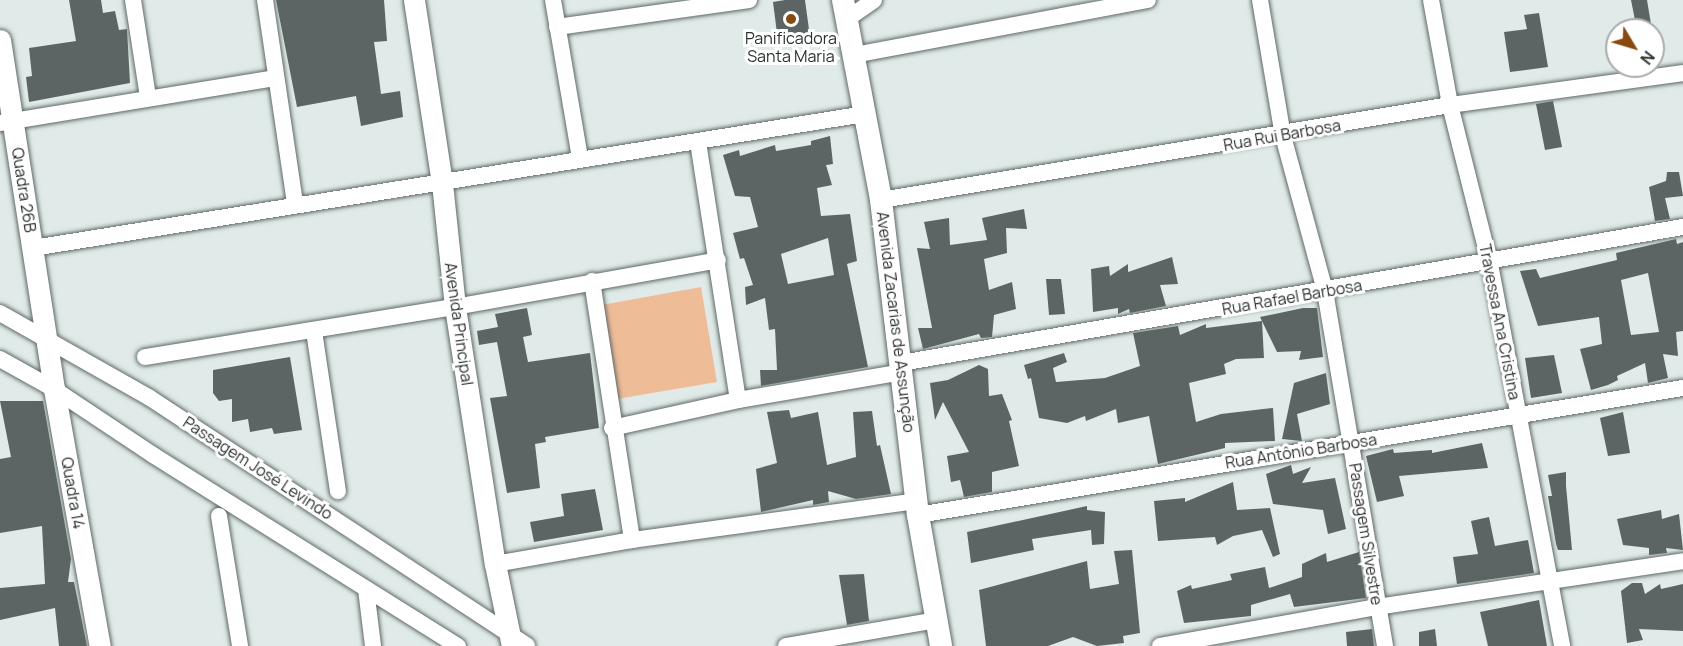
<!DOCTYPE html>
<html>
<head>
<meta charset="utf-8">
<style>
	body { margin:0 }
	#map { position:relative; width:1683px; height:646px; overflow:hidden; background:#e0ebe9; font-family:Manrope,sans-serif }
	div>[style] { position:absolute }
	.green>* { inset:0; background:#efbc98 }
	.building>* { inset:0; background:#5c6563 }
	.roads { filter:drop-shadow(0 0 2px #5f6967) drop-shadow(0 0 2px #5f6967) }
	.minor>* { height:16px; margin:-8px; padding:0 8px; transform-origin:8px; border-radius:8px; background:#fff }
	.tertiary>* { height:21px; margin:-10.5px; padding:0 10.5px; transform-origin:10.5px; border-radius:10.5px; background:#fff }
	.secondary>* { height:22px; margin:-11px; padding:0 11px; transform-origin:11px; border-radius:11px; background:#fff }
	.dots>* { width:16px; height:16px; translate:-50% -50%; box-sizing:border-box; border:3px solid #fff; border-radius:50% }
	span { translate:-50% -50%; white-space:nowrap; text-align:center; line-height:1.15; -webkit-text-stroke:6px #fff; paint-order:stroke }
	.poi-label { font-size:16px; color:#2b302f }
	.street-label { font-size:16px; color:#2b302f }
	.north { position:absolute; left:1605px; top:18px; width:60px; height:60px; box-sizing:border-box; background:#fff; border:2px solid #aaacac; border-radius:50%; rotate:128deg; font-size:16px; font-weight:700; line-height:24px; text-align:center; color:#2b302f }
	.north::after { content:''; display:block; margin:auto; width:21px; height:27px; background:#894a0f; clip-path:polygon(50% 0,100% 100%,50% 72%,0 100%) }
</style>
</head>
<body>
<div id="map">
	<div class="green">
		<div style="clip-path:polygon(701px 287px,717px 382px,611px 400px,596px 306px)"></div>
	</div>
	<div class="building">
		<div style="clip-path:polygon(69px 0,101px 0,103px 13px,115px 11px,119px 30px,127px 29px,130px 83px,29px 102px,26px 77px,32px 76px,29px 48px,76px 41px)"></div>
		<div style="clip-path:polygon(276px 0,384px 0,387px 41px,374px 42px,379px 78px,381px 94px,400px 91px,403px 117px,361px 126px,356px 96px,297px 107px)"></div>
		<div style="clip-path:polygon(785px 0,805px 0,810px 37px,778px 41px,773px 2px)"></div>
		<div style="clip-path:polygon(1631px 0,1647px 0,1652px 30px,1637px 30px)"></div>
		<div style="clip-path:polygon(1539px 13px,1548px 67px,1510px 72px,1504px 32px,1527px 29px,1524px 15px)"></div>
		<div style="clip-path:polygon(1553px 101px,1562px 147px,1545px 150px,1536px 104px)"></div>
		<div style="clip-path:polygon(evenodd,830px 136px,833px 164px,826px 165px,832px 185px,817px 188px,821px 216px,850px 214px,857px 261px,847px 264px,868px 367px,761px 386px,760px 370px,777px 370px,775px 329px,769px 330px,765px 298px,746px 305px,745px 287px,753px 285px,744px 258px,740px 259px,733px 233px,758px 227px,750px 197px,735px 196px,723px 155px,739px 150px,740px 156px,775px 145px,776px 151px,811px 145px,811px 141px,830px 136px,828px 238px,834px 275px,788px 284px,781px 254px,828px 238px)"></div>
		<div style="clip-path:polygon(1667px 172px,1679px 172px,1683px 196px,1665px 198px,1670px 219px,1655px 221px,1649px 187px,1666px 181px)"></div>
		<div style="clip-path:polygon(1024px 209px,1027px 229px,1006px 228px,1007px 253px,984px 259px,989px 290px,1012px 282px,1016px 309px,994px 315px,992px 337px,981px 338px,979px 334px,923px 349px,918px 328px,932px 328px,917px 248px,930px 249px,924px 222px,949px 218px,950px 245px,987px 240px,982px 218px)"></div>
		<div style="clip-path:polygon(evenodd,1676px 239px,1677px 244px,1683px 242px,1683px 331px,1676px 332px,1678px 356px,1663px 354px,1668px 378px,1648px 383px,1645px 363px,1617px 376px,1618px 380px,1608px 385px,1591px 390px,1580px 349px,1602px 344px,1599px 317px,1538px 326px,1520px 271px,1536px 269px,1540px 278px,1617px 260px,1616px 253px,1676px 239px,1648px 273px,1659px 332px,1631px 335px,1621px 280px,1648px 273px)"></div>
		<div style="clip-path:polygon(1172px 257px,1178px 284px,1160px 285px,1166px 306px,1130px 313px,1129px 309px,1118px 314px,1118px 308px,1093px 312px,1091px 269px,1109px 266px,1110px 276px,1128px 264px,1128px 272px)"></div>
		<div style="clip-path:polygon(1046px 279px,1061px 279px,1065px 314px,1049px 315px)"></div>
		<div style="clip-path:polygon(527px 308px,532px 335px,523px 337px,528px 362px,590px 353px,599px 428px,545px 437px,546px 442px,535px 444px,540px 488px,507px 493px,490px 398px,507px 396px,497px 342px,479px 345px,477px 331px,498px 327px,495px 314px)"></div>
		<div style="clip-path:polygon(1303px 308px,1317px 308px,1323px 357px,1299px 360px,1301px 351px,1277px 352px,1260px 317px)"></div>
		<div style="clip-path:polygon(1262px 321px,1264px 358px,1236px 359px,1224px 364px,1226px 374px,1189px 383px,1196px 422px,1221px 414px,1273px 408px,1275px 441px,1225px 443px,1225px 448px,1158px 464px,1149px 416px,1118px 423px,1116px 409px,1086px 421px,1085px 416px,1067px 423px,1039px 418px,1031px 378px,1028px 379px,1024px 365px,1064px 353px,1067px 362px,1053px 368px,1056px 382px,1105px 378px,1140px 366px,1133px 333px,1178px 326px,1180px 335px,1206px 324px,1206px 328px)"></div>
		<div style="clip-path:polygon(1554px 355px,1562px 393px,1531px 398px,1525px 358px)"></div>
		<div style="clip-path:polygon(290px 357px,302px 430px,274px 434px,272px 428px,250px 432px,248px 419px,232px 422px,232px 399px,219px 401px,213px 393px,213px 370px)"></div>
		<div style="clip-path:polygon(979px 365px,988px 369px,989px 396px,1002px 394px,1012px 420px,1009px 421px,1019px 466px,992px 472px,992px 492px,964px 497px,960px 480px,951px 482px,947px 456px,969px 452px,943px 402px,935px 420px,930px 383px,948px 380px)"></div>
		<div style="clip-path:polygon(1326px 373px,1330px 404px,1297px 414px,1302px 441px,1282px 439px,1294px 383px)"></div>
		<div style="clip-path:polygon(0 401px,43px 401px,71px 559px,68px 582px,74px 582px,87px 646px,59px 646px,55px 608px,0 620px,0 588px,45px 584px,42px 526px,0 533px,0 459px,11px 457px)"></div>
		<div style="clip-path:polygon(789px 410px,791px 418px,818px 412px,827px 465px,856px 457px,853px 412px,872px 411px,877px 446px,880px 445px,891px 494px,856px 499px,828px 491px,829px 502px,813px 505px,813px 500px,761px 512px,756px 469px,777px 463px,767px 412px)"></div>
		<div style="clip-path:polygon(1623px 412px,1630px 453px,1608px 456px,1600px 418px)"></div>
		<div style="clip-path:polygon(1482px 443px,1488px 468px,1399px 476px,1404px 496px,1377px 502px,1366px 456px,1393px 449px,1394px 453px,1432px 450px,1432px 453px)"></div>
		<div style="clip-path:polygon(1291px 465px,1293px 474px,1311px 467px,1302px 483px,1335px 478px,1346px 529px,1328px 534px,1323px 510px,1273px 504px,1266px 474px)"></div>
		<div style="clip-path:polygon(1566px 472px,1566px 486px,1572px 550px,1558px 550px,1556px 544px,1548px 496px,1552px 496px,1548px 475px)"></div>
		<div style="clip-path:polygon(1233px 482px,1237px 510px,1270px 508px,1280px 554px,1273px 557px,1262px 530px,1233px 536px,1217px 545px,1215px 537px,1158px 541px,1154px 501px,1185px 498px,1185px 502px)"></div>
		<div style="clip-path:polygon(595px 489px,603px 530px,534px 542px,530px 522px,564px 516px,561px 494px)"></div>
		<div style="clip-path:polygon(1087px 506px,1087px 510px,1105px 512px,1104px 544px,1092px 545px,1091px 530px,1032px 539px,1034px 550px,971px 563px,967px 532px)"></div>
		<div style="clip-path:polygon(1661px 510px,1662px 519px,1679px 514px,1683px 550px,1666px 548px,1667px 553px,1649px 555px,1649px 548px,1623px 545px,1617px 519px)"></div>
		<div style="clip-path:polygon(1489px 517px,1495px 546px,1528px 540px,1534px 573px,1457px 584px,1453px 557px,1478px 554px,1471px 521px)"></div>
		<div style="clip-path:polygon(1132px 550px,1140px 633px,1123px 636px,1124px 643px,1097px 646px,1073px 637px,1048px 646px,986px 646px,979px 590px,1087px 561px,1090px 589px,1119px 584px,1114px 551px)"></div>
		<div style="clip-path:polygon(1359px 552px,1366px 598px,1294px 607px,1290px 594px,1251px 605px,1251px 616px,1184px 623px,1177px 591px,1191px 585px,1192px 589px,1232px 580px,1230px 574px,1265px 567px,1269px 588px,1302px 577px,1302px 564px,1326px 553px,1327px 562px)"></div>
		<div style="clip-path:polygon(864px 574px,869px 621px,847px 625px,839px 575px)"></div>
		<div style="clip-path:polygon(1632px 583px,1642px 583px,1645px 594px,1660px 584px,1661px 589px,1683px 584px,1683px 631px,1639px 629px,1643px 640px,1627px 643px,1621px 591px)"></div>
		<div style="clip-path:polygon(1539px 600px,1547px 646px,1488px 646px,1480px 612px)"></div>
		<div style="clip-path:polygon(1372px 629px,1374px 646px,1347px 646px,1346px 632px)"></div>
		<div style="clip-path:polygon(1435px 629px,1437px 646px,1419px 646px,1419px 632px)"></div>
	</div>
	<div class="roads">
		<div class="minor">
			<div style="left:133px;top:0;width:98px;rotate:81.2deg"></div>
			<div style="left:265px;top:0;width:205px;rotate:81.6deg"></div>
			<div style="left:553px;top:0;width:160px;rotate:80.3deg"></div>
			<div style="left:1260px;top:0;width:138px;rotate:80.4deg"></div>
			<div style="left:1283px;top:136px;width:161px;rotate:74.8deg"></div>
			<div style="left:1325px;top:291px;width:360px;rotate:80.4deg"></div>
			<div style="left:1431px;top:0;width:107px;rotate:79.7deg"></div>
			<div style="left:1450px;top:105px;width:164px;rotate:75.9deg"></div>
			<div style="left:1490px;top:264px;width:389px;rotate:79.3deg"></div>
			<div style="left:847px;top:19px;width:33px;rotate:-35deg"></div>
			<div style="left:557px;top:27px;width:194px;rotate:-8deg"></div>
			<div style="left:854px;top:55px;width:299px;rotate:-10.6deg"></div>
			<div style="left:0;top:123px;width:278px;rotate:-9.3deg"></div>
			<div style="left:698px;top:142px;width:261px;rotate:81.2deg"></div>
			<div style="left:881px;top:200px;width:577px;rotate:-9.48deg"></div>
			<div style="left:1450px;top:105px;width:235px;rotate:-7.8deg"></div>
			<div style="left:33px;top:248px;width:843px;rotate:-9.15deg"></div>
			<div style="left:592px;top:281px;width:262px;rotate:81.2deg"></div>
			<div style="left:0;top:313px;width:172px;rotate:29.5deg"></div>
			<div style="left:150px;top:398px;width:451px;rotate:33.3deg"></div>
			<div style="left:314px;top:331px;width:162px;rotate:81.5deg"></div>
			<div style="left:145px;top:357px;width:314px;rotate:-9.2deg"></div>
			<div style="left:455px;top:307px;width:267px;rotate:-10.1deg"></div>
			<div style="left:0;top:359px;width:62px;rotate:29.1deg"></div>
			<div style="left:54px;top:389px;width:119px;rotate:33.7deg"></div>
			<div style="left:153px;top:455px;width:360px;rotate:32.1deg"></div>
			<div style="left:901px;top:363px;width:794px;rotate:-9.87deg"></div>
			<div style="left:612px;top:428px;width:129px;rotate:-12.5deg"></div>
			<div style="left:738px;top:400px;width:168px;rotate:-9.6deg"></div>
			<div style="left:918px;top:515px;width:775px;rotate:-9.43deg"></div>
			<div style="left:219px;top:516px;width:132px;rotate:80.8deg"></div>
			<div style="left:495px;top:564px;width:139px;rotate:-9.9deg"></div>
			<div style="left:632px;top:540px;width:288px;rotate:-7.8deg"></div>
			<div style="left:366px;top:589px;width:57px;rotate:83deg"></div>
			<div style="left:786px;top:646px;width:153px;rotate:-9.8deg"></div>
			<div style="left:1160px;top:646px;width:220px;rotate:-10.2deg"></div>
			<div style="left:1377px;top:607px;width:309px;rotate:-8.5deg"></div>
		</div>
		<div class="tertiary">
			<div style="left:414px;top:0;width:185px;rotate:81.3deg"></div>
			<div style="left:442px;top:183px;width:125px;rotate:84deg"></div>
			<div style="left:455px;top:307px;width:260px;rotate:81.2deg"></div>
			<div style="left:495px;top:564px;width:84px;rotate:78.3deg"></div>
			<div style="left:0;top:40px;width:353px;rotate:81.2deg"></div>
			<div style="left:54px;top:389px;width:261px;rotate:79.9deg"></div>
		</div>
		<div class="secondary">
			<div style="left:843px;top:0;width:204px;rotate:79.2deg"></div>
			<div style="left:881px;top:200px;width:317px;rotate:83.3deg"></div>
			<div style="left:918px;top:515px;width:133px;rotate:80deg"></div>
		</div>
	</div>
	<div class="dots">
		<div style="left:791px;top:19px;background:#894a0f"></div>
	</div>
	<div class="poi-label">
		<span style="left:791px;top:47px">Panificadora<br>Santa Maria</span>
	</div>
	<div class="street-label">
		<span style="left:1282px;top:135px;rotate:-10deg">Rua Rui Barbosa</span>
		<span style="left:24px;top:190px;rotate:81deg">Quadra 26B</span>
		<span style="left:1292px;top:297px;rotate:-10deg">Rua Rafael Barbosa</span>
		<span style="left:896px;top:322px;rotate:83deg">Avenida Zacarias de Assunção</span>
		<span style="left:1500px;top:322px;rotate:79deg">Travessa Ana Cristina</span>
		<span style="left:459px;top:324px;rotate:82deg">Avenida Principal</span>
		<span style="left:1301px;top:451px;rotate:-9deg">Rua Antônio Barbosa</span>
		<span style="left:258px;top:468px;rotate:33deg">Passagem José Levindo</span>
		<span style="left:73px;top:493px;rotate:80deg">Quadra 14</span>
		<span style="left:1366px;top:534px;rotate:81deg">Passagem Silvestre</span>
	</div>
	<div class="north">N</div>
</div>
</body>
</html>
